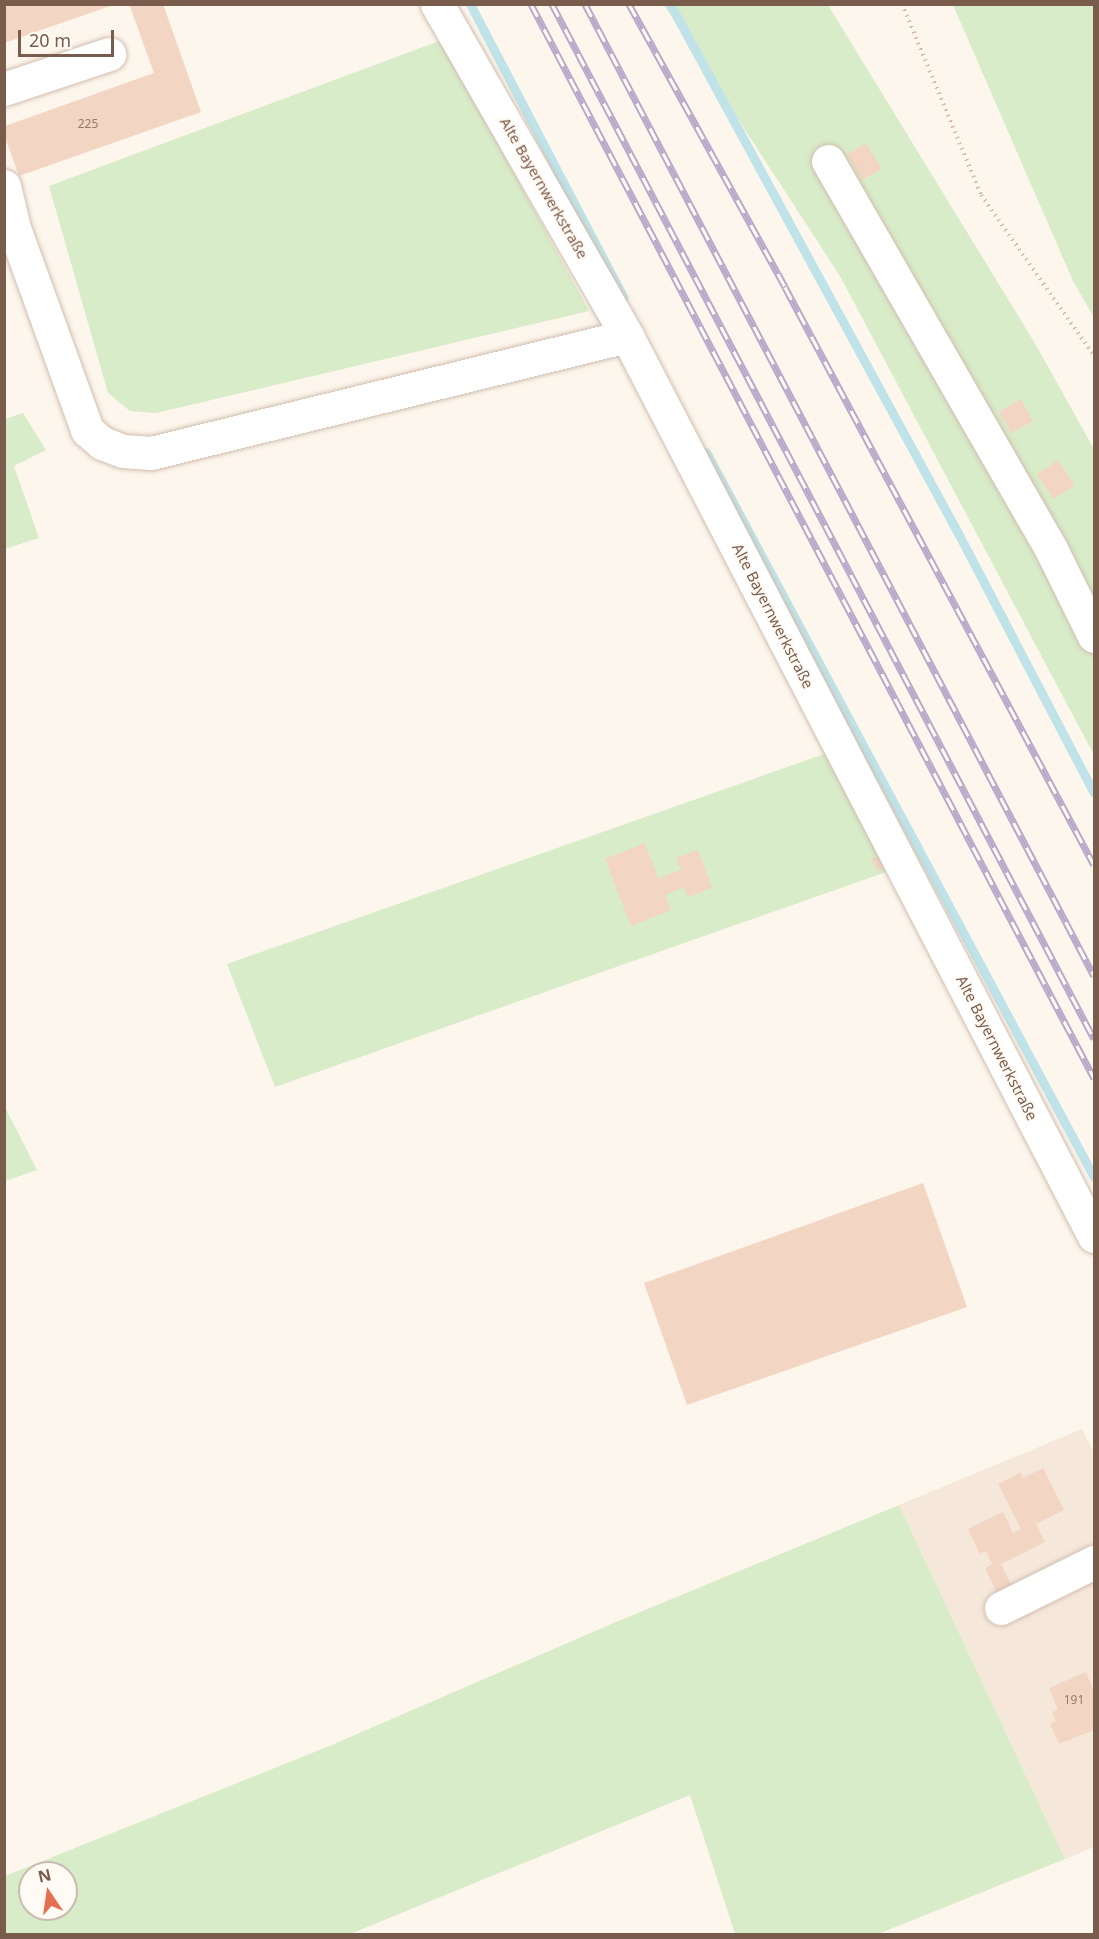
<!DOCTYPE html>
<html>
<head>
<meta charset="utf-8">
<style>
	body { margin:0 }
	#map { position:relative; width:1099px; height:1939px; overflow:hidden; background:#fdf6ec; font-family:"Noto Sans",sans-serif }
	div>[style] { position:absolute }
	.residential>* { inset:0; background:#f5e8da }
	.green>* { inset:0; background:#d8ecc9 }
	.stream>* { height:9px; margin:-4.5px; padding:0 4.5px; transform-origin:4.5px; border-radius:4.5px; background:#bfe3e8 }
	.building>* { inset:0; background:#f3d5c3 }
	.path>* { height:4px; margin-top:-2px; transform-origin:0; background:repeating-linear-gradient(90deg,#d9b8a5 0 1.5px,transparent 0 6px) }
	.roads { filter:drop-shadow(0 0 2px #d1beb0) drop-shadow(0 0 2px #d1beb0) }
	.minor>* { height:33px; margin:-16.5px; padding:0 16.5px; transform-origin:16.5px; border-radius:16.5px; background:#fff }
	.rail>* { height:7px; margin-top:-3.5px; transform-origin:0; background:repeating-linear-gradient(90deg,#fffaf3 0 14px,#b9a8c9 0 28px); box-sizing:border-box; border-block:2px solid #b9a8c9 }
	span { translate:-50% -50%; white-space:nowrap; text-align:center; line-height:1.15; -webkit-text-stroke:4.5px #fffaf3; paint-order:stroke }
	.number-label { font-size:12px; color:#987a6a }
	.number-label span { -webkit-text-stroke-width:0 }
	.street-label { font-size:15px; color:#7a5c4d }
	.frame { position:absolute; inset:0; border:6px solid #7a5c4d; pointer-events:none }
	.north { position:absolute; left:18px; top:1861px; width:60px; height:60px; box-sizing:border-box; background:#fffaf3; border:2px solid #cabbb1; border-radius:50%; rotate:347deg; font-size:16px; font-weight:700; line-height:24px; text-align:center; color:#7a5c4d }
	.north::after { content:''; display:block; margin:auto; width:21px; height:27px; background:#e76f51; clip-path:polygon(50% 0,100% 100%,50% 72%,0 100%) }
	.scale { position:absolute; left:18px; top:30px; width:96px; height:27px; box-sizing:border-box; border:3px solid #7a5c4d; border-top:0; padding-left:8px; font-size:18px; line-height:21px; white-space:nowrap; color:#7a5c4d; -webkit-text-stroke:4px #fffaf3; paint-order:stroke }
</style>
</head>
<body>
<div id="map">
	<div class="residential">
		<div style="clip-path:polygon(1082px 1429px,1094px 1453px,1094px 1847px,1065px 1859px,899px 1505px)"></div>
	</div>
	<div class="green">
		<div style="clip-path:polygon(664px 5px,828px 5px,1033px 340px,1094px 449px,1094px 755px,840px 276px)"></div>
		<div style="clip-path:polygon(953px 5px,1094px 5px,1094px 318px,1073px 281px)"></div>
		<div style="clip-path:polygon(442px 40px,589px 311px,156px 413px,130px 411px,108px 393px,49px 186px)"></div>
		<div style="clip-path:polygon(23px 413px,46px 450px,14px 466px,39px 538px,5px 549px,5px 419px)"></div>
		<div style="clip-path:polygon(827px 753px,889px 871px,275px 1087px,227px 964px)"></div>
		<div style="clip-path:polygon(5px 1107px,37px 1170px,5px 1181px,4px 1181px)"></div>
		<div style="clip-path:polygon(evenodd,899px 1505px,1065px 1859px,878px 1934px,735px 1934px,690px 1795px,350px 1934px,5px 1934px,5px 1876px,327px 1747px,616px 1622px,899px 1505px,30px 1873px,66px 1873px,66px 1909px,30px 1909px,30px 1873px)"></div>
	</div>
	<div class="stream">
		<div style="left:470px;top:4px;width:331px;rotate:62.4deg"></div>
		<div style="left:670px;top:4px;width:602px;rotate:61.44deg"></div>
		<div style="left:958px;top:533px;width:293px;rotate:62.4deg"></div>
		<div style="left:706px;top:452px;width:822px;rotate:61.85deg"></div>
	</div>
	<div class="building">
		<div style="clip-path:polygon(4px 4px,113px 4px,113px 5px,4px 43px)"></div>
		<div style="clip-path:polygon(129px 4px,163px 4px,201px 112px,19px 176px,5px 137px,5px 126px,154px 73px)"></div>
		<div style="clip-path:polygon(866px 143px,882px 169px,862px 180px,847px 155px)"></div>
		<div style="clip-path:polygon(1021px 399px,1033px 421px,1012px 433px,999px 412px)"></div>
		<div style="clip-path:polygon(1058px 460px,1075px 486px,1053px 499px,1037px 474px)"></div>
		<div style="clip-path:polygon(645px 843px,658px 878px,681px 870px,676px 858px,698px 850px,712px 888px,688px 897px,684px 887px,665px 895px,671px 910px,631px 926px,605px 859px)"></div>
		<div style="clip-path:polygon(879px 856px,884px 868px,877px 871px,871px 859px)"></div>
		<div style="clip-path:polygon(923px 1183px,967px 1307px,687px 1405px,644px 1283px)"></div>
		<div style="clip-path:polygon(1043px 1468px,1064px 1510px,1036px 1524px,1045px 1542px,1001px 1564px,1015px 1592px,1000px 1600px,985px 1568px,992px 1564px,986px 1551px,980px 1554px,968px 1529px,1003px 1512px,1013px 1533px,1021px 1529px,998px 1484px,1021px 1472px,1023px 1478px)"></div>
		<div style="clip-path:polygon(1086px 1672px,1094px 1691px,1094px 1730px,1059px 1744px,1050px 1724px,1056px 1721px,1052px 1712px,1058px 1710px,1049px 1688px)"></div>
	</div>
	<div class="path">
		<div style="left:902px;top:4px;width:207px;rotate:67.5deg"></div>
		<div style="left:981px;top:195px;width:197px;rotate:54.9deg"></div>
	</div>
	<div class="roads">
		<div class="minor">
			<div style="left:437px;top:4px;width:383px;rotate:60.2deg"></div>
			<div style="left:627px;top:336px;width:1014px;rotate:62.58deg"></div>
			<div style="left:4px;top:89px;width:111px;rotate:-18.4deg"></div>
			<div style="left:828px;top:161px;width:448px;rotate:60.1deg"></div>
			<div style="left:1051px;top:549px;width:97px;rotate:63.7deg"></div>
			<div style="left:4px;top:186px;width:43px;rotate:76.6deg"></div>
			<div style="left:14px;top:228px;width:215px;rotate:70.1deg"></div>
			<div style="left:87px;top:430px;width:20px;rotate:41deg"></div>
			<div style="left:102px;top:443px;width:22px;rotate:21deg"></div>
			<div style="left:123px;top:451px;width:28px;rotate:4deg"></div>
			<div style="left:151px;top:453px;width:490px;rotate:-13.8deg"></div>
			<div style="left:1001px;top:1608px;width:104px;rotate:-26.3deg"></div>
		</div>
	</div>
	<div class="rail">
		<div style="left:531px;top:4px;width:1213px;rotate:62.34deg"></div>
		<div style="left:552px;top:4px;width:1168px;rotate:62.36deg"></div>
		<div style="left:585px;top:4px;width:1097px;rotate:62.36deg"></div>
		<div style="left:629px;top:4px;width:323px;rotate:61.1deg"></div>
		<div style="left:785px;top:287px;width:655px;rotate:61.87deg"></div>
	</div>
	<div class="number-label">
		<span style="left:88px;top:124px">225</span>
		<span style="left:1074px;top:1700px">191</span>
	</div>
	<div class="street-label">
		<span style="left:544px;top:188px;rotate:60deg">Alte Bayernwerkstraße</span>
		<span style="left:773px;top:616px;rotate:63deg">Alte Bayernwerkstraße</span>
		<span style="left:997px;top:1048px;rotate:63deg">Alte Bayernwerkstraße</span>
	</div>
	<div class="frame"></div>
	<div class="north">N</div>
	<div class="scale">20 m</div>
</div>
</body>
</html>
